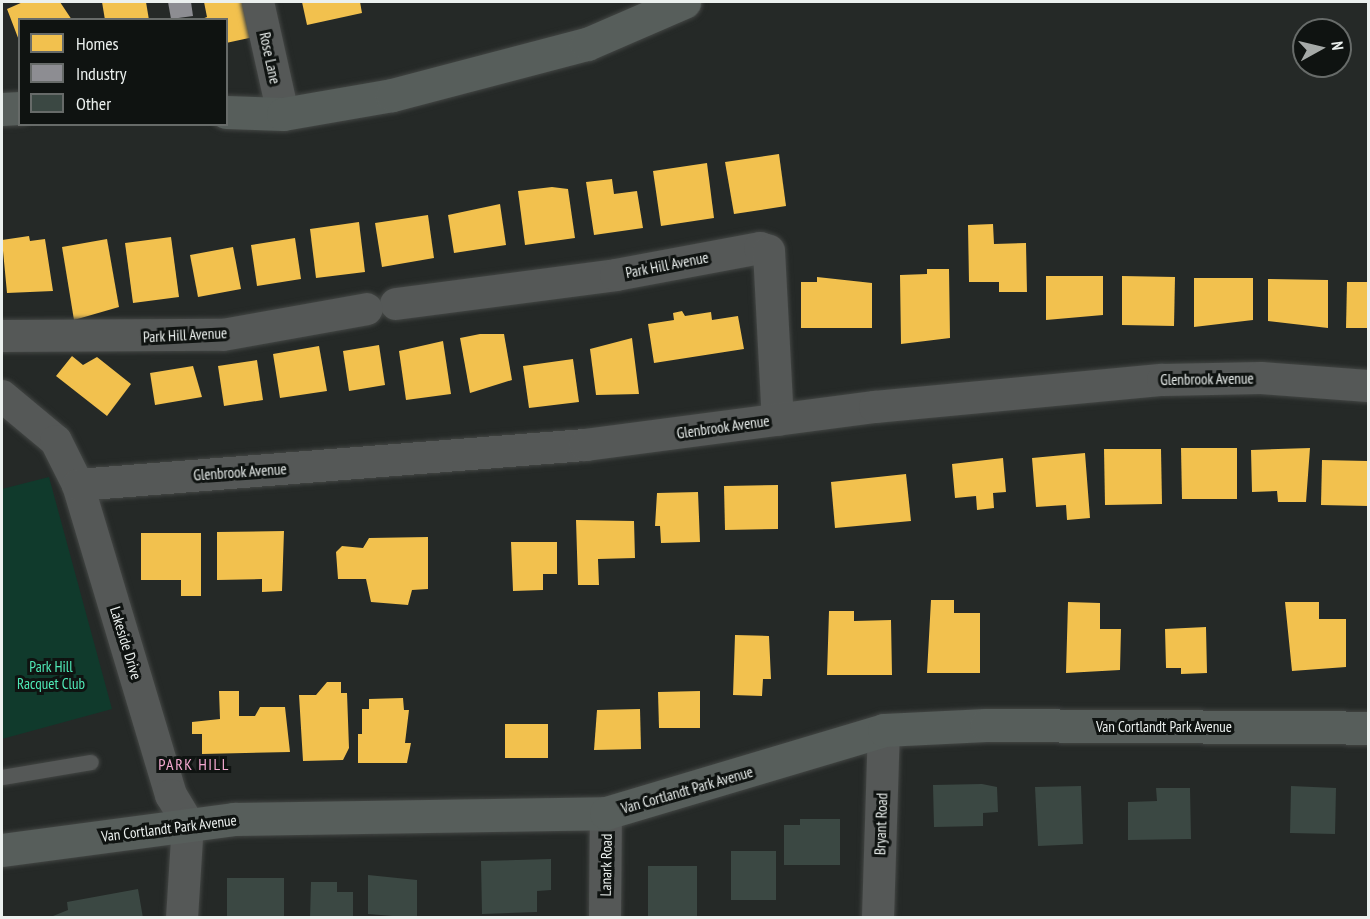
<!DOCTYPE html>
<html>
<head>
<meta charset="utf-8">
<style>
	body { margin:0 }
	#map { position:relative; width:1370px; height:919px; overflow:hidden; background:#252927; font-family:"PT Sans Narrow",sans-serif }
	div>[style] { position:absolute }
	.green>* { inset:0; background:#103a2c }
	.homes>* { inset:0; background:#f2c14e }
	.industry>* { inset:0; background:#8d8d92 }
	.building>* { inset:0; background:#3b4843 }
	.roads { filter:drop-shadow(0 0 2px #434644) drop-shadow(0 0 2px #434644) }
	.lane>* { height:15px; margin:-7.5px; padding:0 7.5px; transform-origin:7.5px; border-radius:7.5px; background:#555857 }
	.street>* { height:32px; margin:-16px; padding:0 16px; transform-origin:16px; border-radius:16px; background:#555857 }
	.secondary>* { height:33px; margin:-16.5px; padding:0 16.5px; transform-origin:16.5px; border-radius:16.5px; background:#575e5b }
	span { translate:-50% -50%; white-space:nowrap; text-align:center; line-height:1.15; -webkit-text-stroke:6px #0f1311; paint-order:stroke }
	.street-label { font-size:15px; color:#ebf0ee }
	.park-label { font-size:15px; color:#4feab7 }
	.neighbourhood-label { font-size:16px; color:#f4a9d0; letter-spacing:1.5px }
	.frame { position:absolute; inset:0; border:3px solid #ebf0ee; pointer-events:none }
	.legend { position:absolute; left:18px; top:18px; width:210px; height:108px; box-sizing:border-box; background:#0f1311; border:2px solid #676b69; margin:0; padding:8px 10px; list-style:none; font-size:18px; color:#ebf0ee }
	.legend li { display:flex; align-items:center; gap:12px; height:30px }
	.legend b { width:30px; border:2px solid #676b69 }
	.north { position:absolute; left:1292px; top:18px; width:60px; height:60px; box-sizing:border-box; background:#0f1311; border:2px solid #676b69; border-radius:50%; rotate:82deg; font-size:16px; font-weight:700; line-height:24px; text-align:center; color:#ebf0ee }
	.north::after { content:''; display:block; margin:auto; width:21px; height:27px; background:#a6aaa8; clip-path:polygon(50% 0,100% 100%,50% 72%,0 100%) }
</style>
</head>
<body>
<div id="map">
	<div class="green">
		<div style="clip-path:polygon(49px 477px,112px 709px,2px 739px,2px 489px)"></div>
	</div>
	<div class="homes">
		<div style="clip-path:polygon(23px 2px,60px 2px,72px 20px,20px 20px,20px 43px,7px 9px)"></div>
		<div style="clip-path:polygon(102px 2px,146px 2px,149px 20px,105px 20px)"></div>
		<div style="clip-path:polygon(204px 2px,250px 2px,258px 36px,226px 43px,226px 20px,199px 20px,207px 17px)"></div>
		<div style="clip-path:polygon(302px 2px,360px 2px,362px 13px,307px 25px)"></div>
		<div style="clip-path:polygon(779px 154px,786px 206px,734px 214px,725px 162px)"></div>
		<div style="clip-path:polygon(707px 163px,714px 218px,661px 226px,653px 171px)"></div>
		<div style="clip-path:polygon(612px 179px,614px 194px,637px 191px,643px 228px,594px 235px,586px 182px)"></div>
		<div style="clip-path:polygon(552px 187px,568px 189px,575px 238px,525px 245px,518px 191px)"></div>
		<div style="clip-path:polygon(500px 204px,506px 245px,454px 253px,448px 215px)"></div>
		<div style="clip-path:polygon(428px 215px,434px 258px,382px 267px,375px 223px)"></div>
		<div style="clip-path:polygon(359px 222px,365px 272px,316px 278px,310px 229px)"></div>
		<div style="clip-path:polygon(993px 224px,994px 244px,1026px 243px,1027px 292px,999px 292px,999px 282px,969px 282px,968px 225px)"></div>
		<div style="clip-path:polygon(29px 236px,30px 241px,45px 239px,53px 291px,7px 293px,2px 240px)"></div>
		<div style="clip-path:polygon(171px 237px,179px 297px,133px 303px,125px 243px)"></div>
		<div style="clip-path:polygon(295px 238px,301px 279px,257px 286px,251px 245px)"></div>
		<div style="clip-path:polygon(107px 239px,119px 307px,74px 320px,62px 247px)"></div>
		<div style="clip-path:polygon(233px 247px,241px 289px,198px 297px,190px 255px)"></div>
		<div style="clip-path:polygon(927px 269px,949px 269px,950px 338px,901px 344px,900px 275px,927px 274px)"></div>
		<div style="clip-path:polygon(1046px 276px,1103px 276px,1103px 315px,1046px 320px)"></div>
		<div style="clip-path:polygon(1122px 276px,1175px 277px,1174px 326px,1122px 325px)"></div>
		<div style="clip-path:polygon(817px 277px,872px 283px,872px 328px,801px 328px,801px 282px,817px 282px)"></div>
		<div style="clip-path:polygon(1194px 278px,1253px 278px,1253px 320px,1194px 327px)"></div>
		<div style="clip-path:polygon(1268px 279px,1328px 280px,1328px 328px,1268px 321px)"></div>
		<div style="clip-path:polygon(1347px 282px,1368px 282px,1368px 328px,1346px 328px)"></div>
		<div style="clip-path:polygon(682px 311px,685px 316px,711px 312px,712px 320px,738px 316px,744px 349px,654px 363px,648px 324px,674px 320px,673px 313px)"></div>
		<div style="clip-path:polygon(480px 334px,504px 334px,512px 380px,470px 393px,460px 338px)"></div>
		<div style="clip-path:polygon(632px 338px,639px 394px,596px 395px,590px 349px)"></div>
		<div style="clip-path:polygon(443px 341px,451px 394px,406px 400px,399px 351px)"></div>
		<div style="clip-path:polygon(379px 345px,385px 385px,349px 391px,343px 351px)"></div>
		<div style="clip-path:polygon(319px 346px,327px 391px,280px 398px,273px 354px)"></div>
		<div style="clip-path:polygon(72px 356px,83px 365px,97px 357px,131px 384px,107px 416px,56px 376px)"></div>
		<div style="clip-path:polygon(573px 359px,579px 402px,529px 408px,523px 366px)"></div>
		<div style="clip-path:polygon(257px 360px,263px 400px,224px 406px,218px 366px)"></div>
		<div style="clip-path:polygon(193px 366px,202px 397px,155px 405px,150px 373px)"></div>
		<div style="clip-path:polygon(1181px 448px,1237px 448px,1237px 499px,1182px 499px)"></div>
		<div style="clip-path:polygon(1310px 448px,1306px 502px,1278px 502px,1277px 491px,1252px 492px,1251px 450px)"></div>
		<div style="clip-path:polygon(1104px 449px,1161px 449px,1162px 504px,1105px 505px)"></div>
		<div style="clip-path:polygon(1085px 453px,1090px 518px,1067px 520px,1066px 505px,1036px 507px,1032px 458px)"></div>
		<div style="clip-path:polygon(1003px 458px,1006px 492px,993px 493px,994px 508px,977px 510px,976px 496px,955px 498px,952px 464px)"></div>
		<div style="clip-path:polygon(1322px 460px,1368px 461px,1368px 506px,1321px 505px)"></div>
		<div style="clip-path:polygon(906px 474px,911px 521px,835px 528px,831px 482px)"></div>
		<div style="clip-path:polygon(778px 485px,778px 529px,725px 530px,724px 486px)"></div>
		<div style="clip-path:polygon(698px 492px,700px 542px,661px 543px,660px 526px,655px 526px,657px 493px)"></div>
		<div style="clip-path:polygon(576px 520px,634px 521px,635px 558px,598px 559px,599px 585px,578px 585px)"></div>
		<div style="clip-path:polygon(284px 531px,282px 591px,262px 592px,262px 579px,217px 580px,217px 532px)"></div>
		<div style="clip-path:polygon(141px 533px,201px 533px,201px 596px,181px 596px,181px 580px,141px 580px)"></div>
		<div style="clip-path:polygon(428px 537px,428px 589px,412px 590px,408px 605px,371px 602px,366px 579px,338px 579px,336px 552px,342px 546px,363px 548px,369px 538px)"></div>
		<div style="clip-path:polygon(511px 542px,557px 542px,557px 574px,543px 574px,543px 590px,513px 591px)"></div>
		<div style="clip-path:polygon(931px 600px,954px 600px,954px 613px,980px 613px,980px 673px,927px 673px)"></div>
		<div style="clip-path:polygon(1068px 602px,1100px 603px,1100px 629px,1121px 629px,1120px 670px,1066px 673px)"></div>
		<div style="clip-path:polygon(1285px 602px,1319px 602px,1319px 619px,1346px 619px,1346px 667px,1292px 671px)"></div>
		<div style="clip-path:polygon(829px 611px,854px 611px,854px 621px,891px 620px,892px 675px,827px 675px)"></div>
		<div style="clip-path:polygon(1206px 627px,1207px 673px,1181px 674px,1181px 668px,1166px 668px,1165px 629px)"></div>
		<div style="clip-path:polygon(735px 635px,769px 636px,771px 679px,763px 679px,762px 696px,733px 695px)"></div>
		<div style="clip-path:polygon(327px 682px,341px 682px,341px 693px,347px 693px,349px 748px,343px 760px,303px 761px,299px 695px,316px 695px)"></div>
		<div style="clip-path:polygon(219px 691px,239px 691px,239px 716px,255px 716px,260px 707px,285px 707px,290px 752px,202px 754px,202px 734px,192px 734px,192px 722px,220px 719px)"></div>
		<div style="clip-path:polygon(700px 691px,700px 728px,659px 728px,658px 692px)"></div>
		<div style="clip-path:polygon(403px 698px,404px 710px,409px 710px,405px 743px,411px 743px,407px 763px,358px 763px,358px 734px,362px 734px,362px 709px,369px 709px,369px 699px)"></div>
		<div style="clip-path:polygon(640px 709px,641px 749px,594px 750px,597px 710px)"></div>
		<div style="clip-path:polygon(505px 724px,548px 724px,548px 758px,505px 758px)"></div>
	</div>
	<div class="industry">
		<div style="clip-path:polygon(168px 2px,191px 2px,193px 16px,171px 19px)"></div>
	</div>
	<div class="building">
		<div style="clip-path:polygon(982px 784px,997px 787px,998px 812px,983px 813px,983px 826px,934px 827px,933px 785px)"></div>
		<div style="clip-path:polygon(1081px 786px,1083px 844px,1038px 846px,1035px 787px)"></div>
		<div style="clip-path:polygon(1291px 786px,1336px 788px,1335px 834px,1290px 833px)"></div>
		<div style="clip-path:polygon(1156px 788px,1190px 788px,1191px 839px,1128px 840px,1128px 802px,1157px 801px)"></div>
		<div style="clip-path:polygon(800px 819px,840px 819px,840px 865px,784px 865px,784px 825px,800px 825px)"></div>
		<div style="clip-path:polygon(731px 851px,776px 851px,776px 900px,731px 900px)"></div>
		<div style="clip-path:polygon(551px 859px,551px 890px,537px 891px,537px 912px,482px 914px,481px 861px)"></div>
		<div style="clip-path:polygon(648px 866px,697px 866px,697px 918px,648px 918px)"></div>
		<div style="clip-path:polygon(368px 875px,417px 880px,417px 918px,368px 914px)"></div>
		<div style="clip-path:polygon(227px 878px,284px 878px,284px 918px,227px 918px)"></div>
		<div style="clip-path:polygon(311px 882px,337px 882px,337px 892px,353px 892px,353px 918px,310px 918px)"></div>
		<div style="clip-path:polygon(138px 889px,143px 918px,48px 918px,68px 910px,67px 902px)"></div>
	</div>
	<div class="roads">
		<div class="lane">
			<div style="left:2px;top:777px;width:90px;rotate:-9.6deg"></div>
		</div>
		<div class="street">
			<div style="left:258px;top:2px;width:115px;rotate:77.4deg"></div>
			<div style="left:396px;top:304px;width:222px;rotate:-7.5deg"></div>
			<div style="left:616px;top:275px;width:147px;rotate:-10.6deg"></div>
			<div style="left:760px;top:248px;width:9px;rotate:18deg"></div>
			<div style="left:769px;top:251px;width:169px;rotate:87deg"></div>
			<div style="left:2px;top:336px;width:221px;rotate:-0.3deg"></div>
			<div style="left:223px;top:335px;width:146px;rotate:-10.2deg"></div>
			<div style="left:2px;top:396px;width:70px;rotate:39.8deg"></div>
			<div style="left:56px;top:441px;width:49px;rotate:63.4deg"></div>
			<div style="left:78px;top:485px;width:324px;rotate:73.3deg"></div>
			<div style="left:171px;top:795px;width:33px;rotate:59deg"></div>
			<div style="left:188px;top:823px;width:95px;rotate:93.6deg"></div>
			<div style="left:78px;top:485px;width:509px;rotate:-4.51deg"></div>
			<div style="left:585px;top:445px;width:292px;rotate:-7.5deg"></div>
			<div style="left:875px;top:407px;width:289px;rotate:-5.4deg"></div>
			<div style="left:1163px;top:380px;width:98px;rotate:-1.2deg"></div>
			<div style="left:1261px;top:378px;width:107px;rotate:4.3deg"></div>
			<div style="left:605px;top:918px;width:105px;rotate:-89.5deg"></div>
			<div style="left:878px;top:918px;width:188px;rotate:-88.2deg"></div>
		</div>
		<div class="secondary">
			<div style="left:2px;top:109px;width:18px;rotate:-3deg"></div>
			<div style="left:226px;top:112px;width:57px;rotate:2deg"></div>
			<div style="left:283px;top:114px;width:111px;rotate:-9.9deg"></div>
			<div style="left:392px;top:95px;width:202px;rotate:-14.7deg"></div>
			<div style="left:587px;top:44px;width:106px;rotate:-23.4deg"></div>
			<div style="left:2px;top:850px;width:234px;rotate:-7.6deg"></div>
			<div style="left:234px;top:819px;width:372px;rotate:-0.9deg"></div>
			<div style="left:606px;top:813px;width:290px;rotate:-16.6deg"></div>
			<div style="left:884px;top:730px;width:102px;rotate:-2.8deg"></div>
			<div style="left:986px;top:725px;width:382px;rotate:0.4deg"></div>
		</div>
	</div>
	<div class="street-label">
		<span style="left:270px;top:58px;rotate:78deg">Rose Lane</span>
		<span style="left:667px;top:265px;rotate:-11deg">Park Hill Avenue</span>
		<span style="left:185px;top:335px;rotate:-3deg">Park Hill Avenue</span>
		<span style="left:1207px;top:379px;rotate:-1deg">Glenbrook Avenue</span>
		<span style="left:723px;top:427px;rotate:-8deg">Glenbrook Avenue</span>
		<span style="left:240px;top:472px;rotate:-4deg">Glenbrook Avenue</span>
		<span style="left:126px;top:643px;rotate:73deg">Lakeside Drive</span>
		<span style="left:1164px;top:727px">Van Cortlandt Park Avenue</span>
		<span style="left:687px;top:790px;rotate:-16deg">Van Cortlandt Park Avenue</span>
		<span style="left:881px;top:824px;rotate:-88deg">Bryant Road</span>
		<span style="left:169px;top:828px;rotate:-7deg">Van Cortlandt Park Avenue</span>
		<span style="left:606px;top:865px;rotate:-89deg">Lanark Road</span>
	</div>
	<div class="park-label">
		<span style="left:51px;top:675px">Park Hill<br>Racquet Club</span>
	</div>
	<div class="neighbourhood-label">
		<span style="left:194px;top:764px">PARK HILL</span>
	</div>
	<div class="frame"></div>
	<ul class="legend">
	<li><b style="height:16px;background:#f2c14e"></b>Homes</li>
	<li><b style="height:16px;background:#8d8d92"></b>Industry</li>
	<li><b style="height:16px;background:#3b4843"></b>Other</li>
	</ul>
	<div class="north">N</div>
</div>
</body>
</html>
